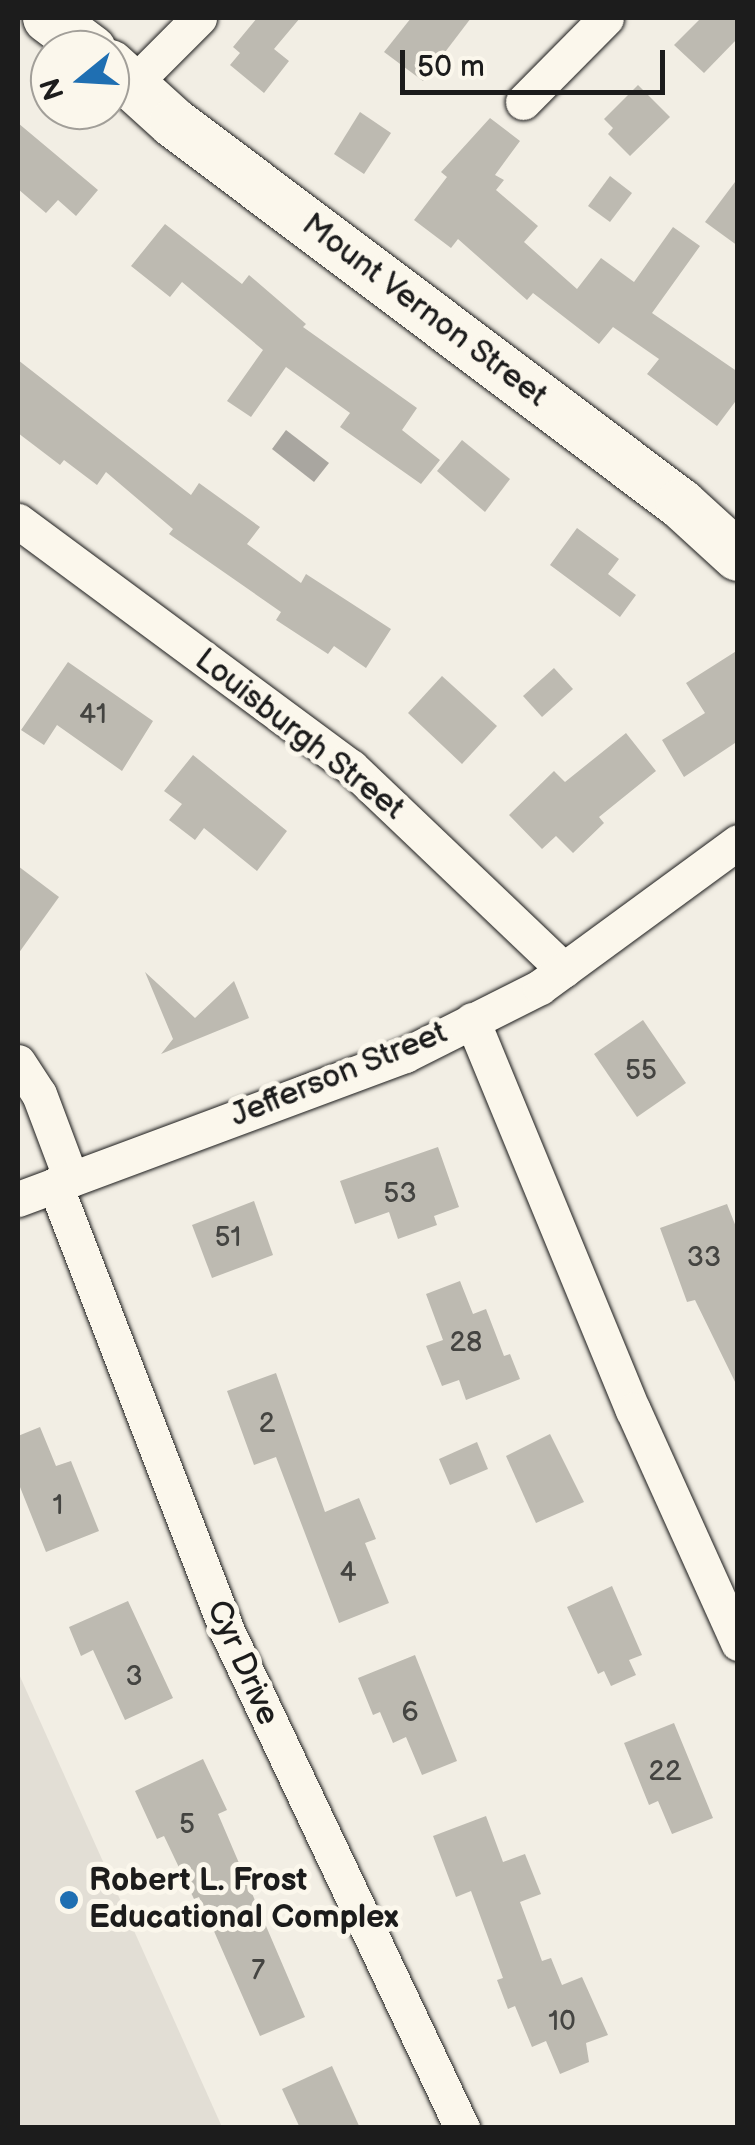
<!DOCTYPE html>
<html>
<head>
<meta charset="utf-8">
<style>
	body { margin:0 }
	#map { position:relative; width:755px; height:2145px; overflow:hidden; background:#f2eee4; font-family:"Balsamiq Sans",sans-serif }
	div>[style] { position:absolute }
	.built>* { inset:0; background:#e2ded5 }
	.water>* { inset:0; background:#a9a6a0 }
	.building>* { inset:0; background:#bdbab1 }
	.roads { filter:drop-shadow(0 0 2px #1c1c1c) drop-shadow(0 0 2px #1c1c1c) }
	.street>* { height:35px; margin:-17.5px; padding:0 17.5px; transform-origin:17.5px; border-radius:17.5px; background:#fbf7ec }
	.secondary>* { height:50px; margin:-25px; padding:0 25px; transform-origin:25px; border-radius:25px; background:#fbf7ec }
	.dots>* { width:28px; height:28px; translate:-50% -50%; box-sizing:border-box; border:5px solid #fbf7ec; border-radius:50% }
	span { translate:-50% -50%; white-space:nowrap; text-align:center; line-height:1.15; -webkit-text-stroke:10px #fbf7ec; paint-order:stroke }
	.number-label { font-size:28px; color:#444441 }
	.number-label span { -webkit-text-stroke-width:0 }
	.street-label { font-size:32px; color:#1c1c1c }
	.poi-label { font-size:32px; color:#1c1c1c; font-weight:700 }
	.left { translate:0 -50%; text-align:left }
	.frame { position:absolute; inset:0; border:20px solid #1c1c1c; pointer-events:none }
	.north { position:absolute; left:30px; top:30px; width:100px; height:100px; box-sizing:border-box; background:#fbf7ec; border:2px solid #a29f99; border-radius:50%; rotate:252deg; font-size:28px; font-weight:700; line-height:40px; text-align:center; color:#1c1c1c }
	.north::after { content:''; display:block; margin:auto; width:35px; height:45px; background:#1f6fb2; clip-path:polygon(50% 0,100% 100%,50% 72%,0 100%) }
	.scale { position:absolute; left:400px; top:50px; width:265px; height:45px; box-sizing:border-box; border:5px solid #1c1c1c; border-top:0; padding-left:12px; font-size:30px; line-height:35px; white-space:nowrap; color:#1c1c1c; -webkit-text-stroke:8px #fbf7ec; paint-order:stroke }
</style>
</head>
<body>
<div id="map">
	<div class="built">
		<div style="clip-path:polygon(18px 1672px,222px 2127px,18px 2127px)"></div>
	</div>
	<div class="water">
		<div style="clip-path:polygon(286px 430px,329px 463px,314px 482px,272px 449px)"></div>
	</div>
	<div class="building">
		<div style="clip-path:polygon(257px 18px,300px 18px,274px 49px,289px 61px,264px 93px,230px 65px,240px 53px,233px 47px)"></div>
		<div style="clip-path:polygon(411px 18px,471px 18px,423px 81px,384px 52px)"></div>
		<div style="clip-path:polygon(701px 18px,738px 18px,738px 38px,704px 73px,674px 45px)"></div>
		<div style="clip-path:polygon(638px 85px,670px 117px,630px 156px,608px 134px,613px 128px,604px 119px)"></div>
		<div style="clip-path:polygon(360px 112px,391px 133px,364px 174px,334px 154px)"></div>
		<div style="clip-path:polygon(490px 118px,520px 141px,495px 175px,504px 180px,496px 190px,538px 226px,524px 242px,577px 289px,601px 258px,634px 282px,673px 227px,700px 246px,652px 313px,738px 372px,738px 398px,717px 426px,647px 374px,659px 359px,613px 327px,599px 344px,533px 293px,527px 300px,458px 239px,451px 248px,414px 220px,447px 177px,441px 172px)"></div>
		<div style="clip-path:polygon(18px 123px,98px 190px,76px 216px,58px 200px,46px 213px,18px 189px)"></div>
		<div style="clip-path:polygon(610px 176px,632px 193px,610px 222px,588px 206px)"></div>
		<div style="clip-path:polygon(738px 178px,738px 246px,705px 222px)"></div>
		<div style="clip-path:polygon(165px 224px,242px 284px,249px 275px,306px 324px,303px 327px,417px 408px,402px 430px,440px 460px,421px 484px,340px 427px,350px 413px,286px 367px,251px 417px,227px 401px,263px 350px,182px 282px,170px 297px,131px 266px)"></div>
		<div style="clip-path:polygon(18px 360px,191px 495px,199px 483px,260px 527px,247px 544px,301px 583px,306px 574px,391px 629px,366px 668px,334px 646px,328px 654px,276px 620px,281px 612px,169px 534px,173px 529px,106px 472px,97px 485px,64px 460px,60px 465px,18px 433px)"></div>
		<div style="clip-path:polygon(462px 440px,510px 479px,485px 512px,437px 471px)"></div>
		<div style="clip-path:polygon(577px 528px,619px 559px,608px 574px,636px 595px,620px 617px,550px 565px)"></div>
		<div style="clip-path:polygon(738px 650px,738px 741px,684px 777px,662px 740px,705px 713px,686px 683px)"></div>
		<div style="clip-path:polygon(68px 662px,153px 721px,122px 771px,57px 725px,44px 745px,21px 730px)"></div>
		<div style="clip-path:polygon(554px 668px,573px 689px,542px 717px,523px 696px)"></div>
		<div style="clip-path:polygon(442px 676px,497px 726px,462px 764px,408px 713px)"></div>
		<div style="clip-path:polygon(626px 733px,656px 771px,599px 817px,604px 823px,573px 853px,556px 836px,542px 849px,509px 815px,554px 771px,565px 782px)"></div>
		<div style="clip-path:polygon(193px 755px,287px 831px,257px 871px,204px 828px,195px 840px,169px 820px,182px 804px,164px 791px)"></div>
		<div style="clip-path:polygon(18px 866px,59px 897px,18px 954px)"></div>
		<div style="clip-path:polygon(145px 972px,195px 1018px,234px 981px,249px 1018px,161px 1054px,173px 1039px)"></div>
		<div style="clip-path:polygon(643px 1020px,686px 1083px,637px 1117px,594px 1054px)"></div>
		<div style="clip-path:polygon(438px 1147px,459px 1207px,434px 1216px,437px 1225px,398px 1239px,389px 1212px,355px 1224px,340px 1181px)"></div>
		<div style="clip-path:polygon(254px 1201px,273px 1255px,212px 1278px,192px 1225px)"></div>
		<div style="clip-path:polygon(727px 1204px,738px 1232px,738px 1388px,695px 1300px,687px 1302px,660px 1228px)"></div>
		<div style="clip-path:polygon(460px 1281px,473px 1314px,486px 1309px,504px 1356px,510px 1354px,520px 1379px,466px 1400px,459px 1380px,442px 1386px,426px 1346px,443px 1340px,426px 1294px)"></div>
		<div style="clip-path:polygon(276px 1373px,325px 1512px,359px 1498px,376px 1539px,365px 1543px,389px 1603px,339px 1623px,276px 1457px,254px 1465px,227px 1391px)"></div>
		<div style="clip-path:polygon(40px 1427px,56px 1466px,71px 1461px,99px 1531px,46px 1552px,18px 1482px,18px 1436px)"></div>
		<div style="clip-path:polygon(550px 1434px,584px 1502px,536px 1523px,506px 1456px)"></div>
		<div style="clip-path:polygon(477px 1442px,488px 1469px,450px 1485px,439px 1459px)"></div>
		<div style="clip-path:polygon(612px 1586px,642px 1655px,629px 1660px,636px 1675px,611px 1686px,604px 1671px,598px 1674px,567px 1607px)"></div>
		<div style="clip-path:polygon(128px 1601px,173px 1698px,125px 1720px,93px 1650px,81px 1656px,69px 1627px)"></div>
		<div style="clip-path:polygon(415px 1655px,457px 1761px,422px 1775px,406px 1737px,393px 1743px,380px 1712px,373px 1715px,358px 1678px)"></div>
		<div style="clip-path:polygon(674px 1723px,713px 1818px,672px 1834px,658px 1801px,649px 1805px,624px 1743px)"></div>
		<div style="clip-path:polygon(203px 1759px,227px 1810px,218px 1814px,305px 2017px,260px 2036px,199px 1897px,194px 1899px,164px 1836px,157px 1839px,135px 1791px)"></div>
		<div style="clip-path:polygon(486px 1816px,503px 1862px,525px 1854px,541px 1894px,520px 1902px,542px 1961px,551px 1958px,562px 1985px,582px 1977px,608px 2035px,586px 2043px,589px 2062px,560px 2074px,546px 2041px,532px 2047px,515px 2006px,508px 2009px,497px 1980px,503px 1978px,471px 1891px,456px 1897px,433px 1836px)"></div>
		<div style="clip-path:polygon(332px 2066px,360px 2128px,300px 2128px,282px 2089px)"></div>
	</div>
	<div class="roads">
		<div class="street">
			<div style="left:134px;top:83px;width:92px;rotate:-45deg"></div>
			<div style="left:523px;top:102px;width:118px;rotate:-45.3deg"></div>
			<div style="left:18px;top:521px;width:414px;rotate:36.5deg"></div>
			<div style="left:351px;top:767px;width:294px;rotate:43.6deg"></div>
			<div style="left:472px;top:1020px;width:422px;rotate:67.6deg"></div>
			<div style="left:633px;top:1410px;width:256px;rotate:65.7deg"></div>
			<div style="left:18px;top:1062px;width:38px;rotate:57deg"></div>
			<div style="left:39px;top:1094px;width:91px;rotate:69.4deg"></div>
			<div style="left:55px;top:1185px;width:478px;rotate:68.9deg"></div>
			<div style="left:227px;top:1631px;width:550px;rotate:64.69deg"></div>
			<div style="left:18px;top:1199px;width:413px;rotate:-20.4deg"></div>
			<div style="left:405px;top:1055px;width:151px;rotate:-26.7deg"></div>
			<div style="left:540px;top:987px;width:245px;rotate:-36.2deg"></div>
		</div>
		<div class="secondary">
			<div style="left:48px;top:18px;width:54px;rotate:36.7deg"></div>
			<div style="left:110px;top:65px;width:86px;rotate:42.2deg"></div>
			<div style="left:174px;top:123px;width:634px;rotate:36.92deg"></div>
			<div style="left:681px;top:504px;width:77px;rotate:42.4deg"></div>
		</div>
	</div>
	<div class="dots">
		<div style="left:69px;top:1900px;background:#1f6fb2"></div>
	</div>
	<div class="number-label">
		<span style="left:93px;top:715px">41</span>
		<span style="left:641px;top:1071px">55</span>
		<span style="left:400px;top:1194px">53</span>
		<span style="left:228px;top:1238px">51</span>
		<span style="left:704px;top:1258px">33</span>
		<span style="left:466px;top:1343px">28</span>
		<span style="left:267px;top:1424px">2</span>
		<span style="left:58px;top:1506px">1</span>
		<span style="left:348px;top:1573px">4</span>
		<span style="left:134px;top:1677px">3</span>
		<span style="left:410px;top:1713px">6</span>
		<span style="left:665px;top:1772px">22</span>
		<span style="left:187px;top:1825px">5</span>
		<span style="left:258px;top:1971px">7</span>
		<span style="left:562px;top:2022px">10</span>
	</div>
	<div class="street-label">
		<span style="left:424px;top:311px;rotate:37deg">Mount Vernon Street</span>
		<span style="left:299px;top:735px;rotate:38deg">Louisburgh Street</span>
		<span style="left:339px;top:1075px;rotate:-22deg">Jefferson Street</span>
		<span style="left:242px;top:1663px;rotate:66deg">Cyr Drive</span>
	</div>
	<div class="poi-label">
		<span class="left" style="left:89px;top:1900px">Robert L. Frost<br>Educational Complex</span>
	</div>
	<div class="frame"></div>
	<div class="north">N</div>
	<div class="scale">50 m</div>
</div>
</body>
</html>
